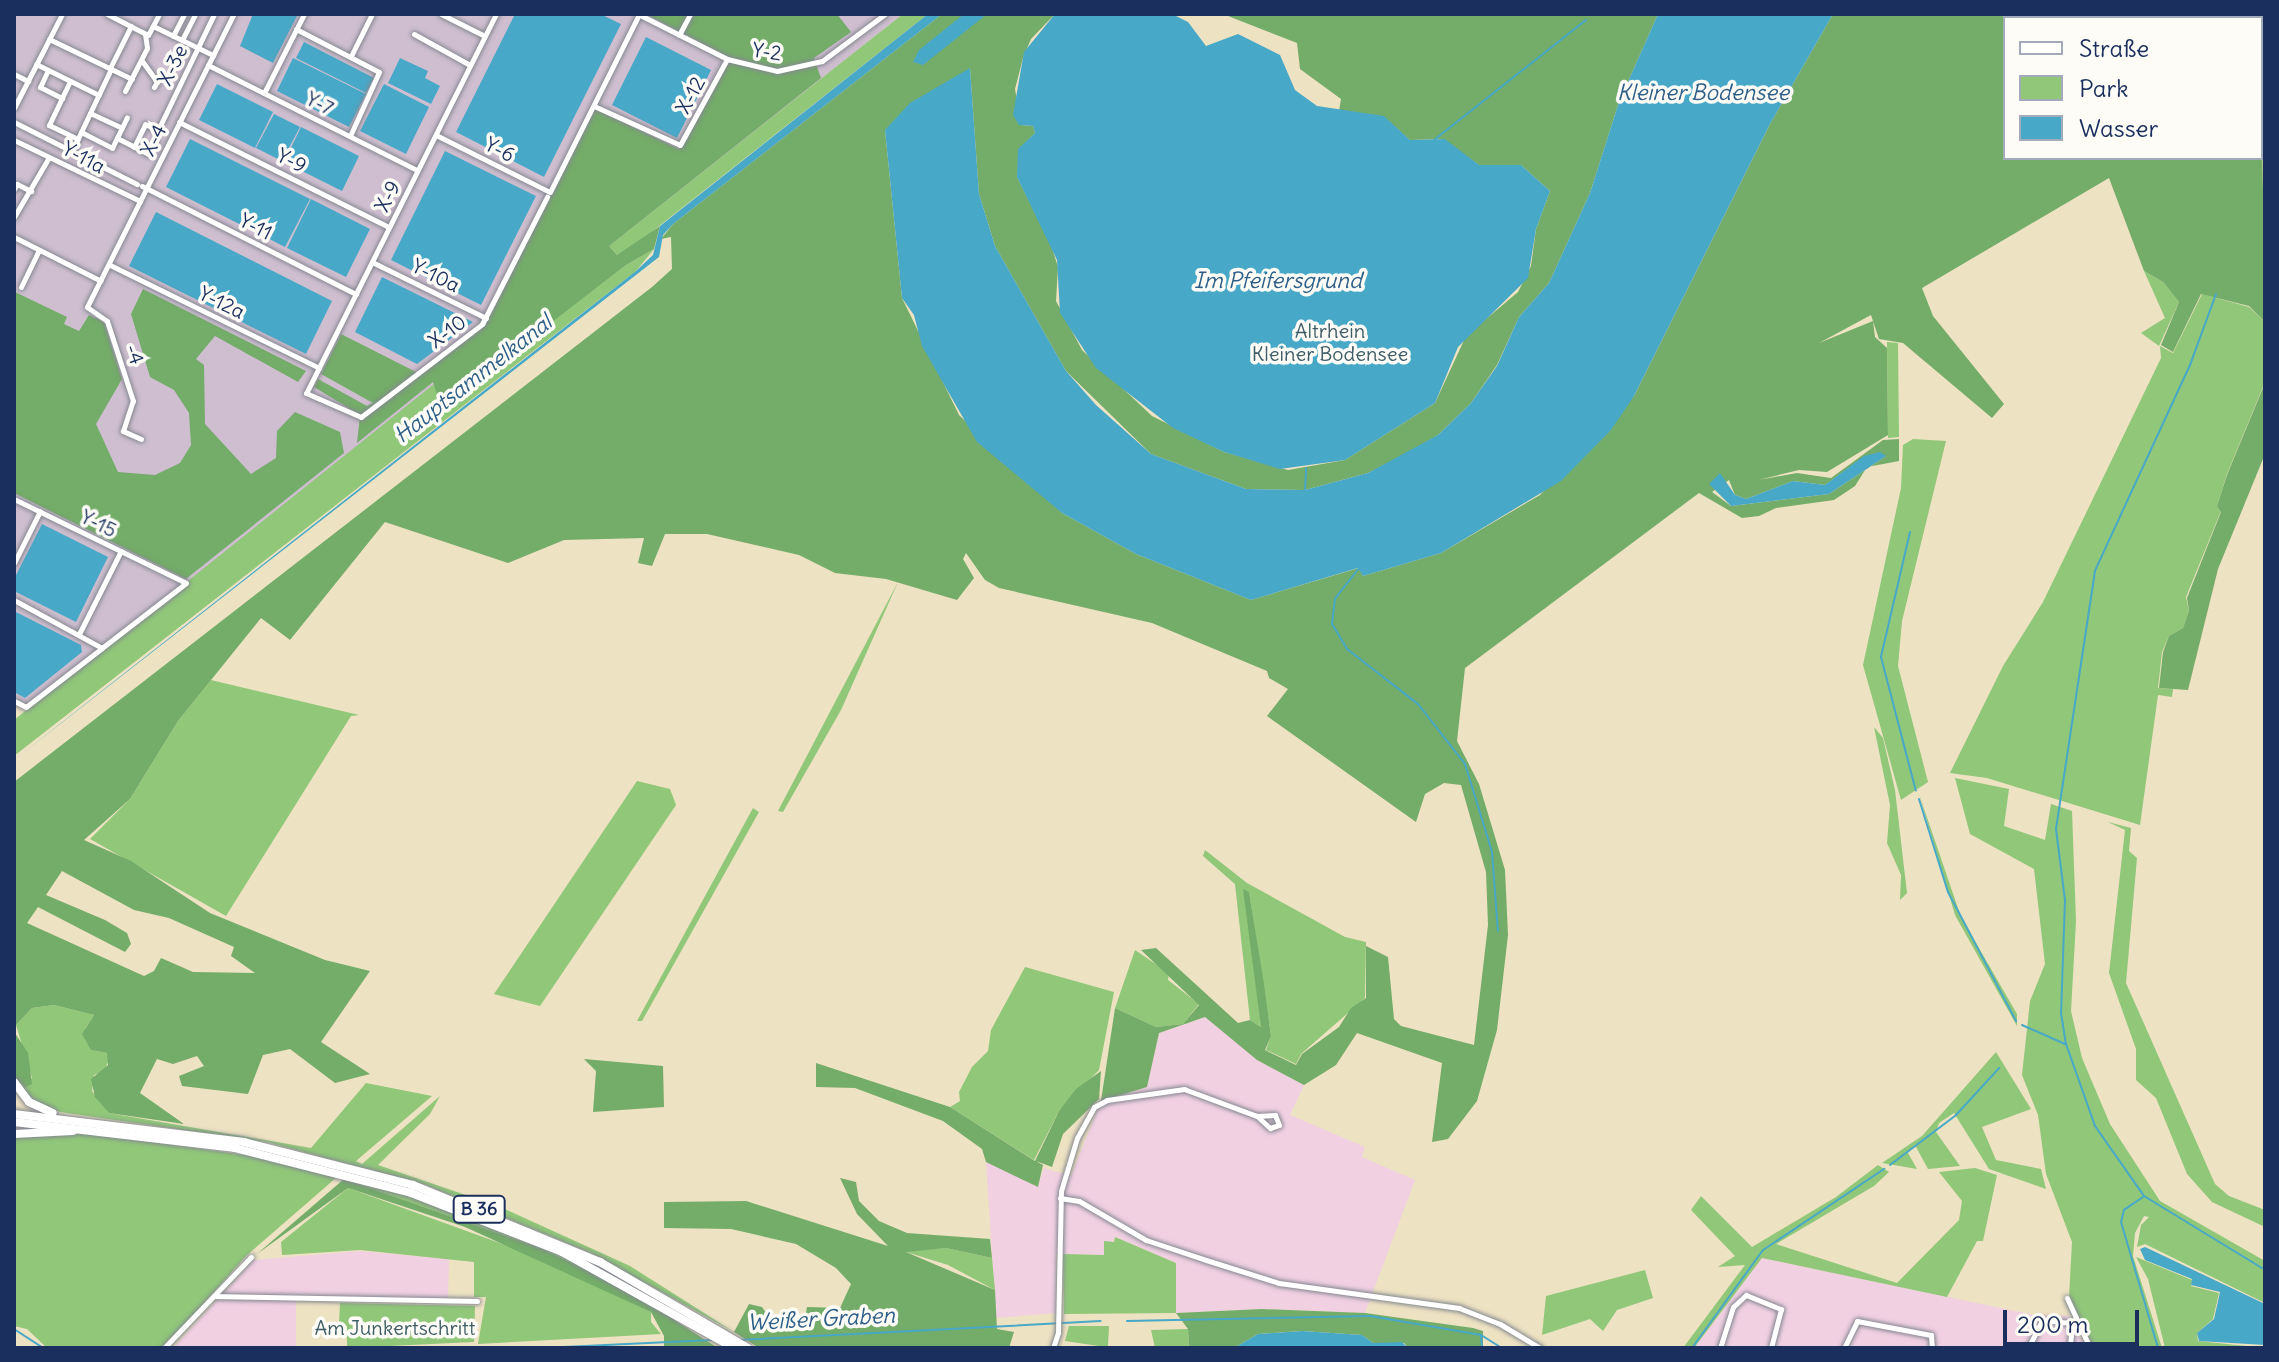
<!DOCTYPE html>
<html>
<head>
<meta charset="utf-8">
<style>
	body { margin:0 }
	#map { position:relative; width:2279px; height:1362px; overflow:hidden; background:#ede2c2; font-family:Delius,sans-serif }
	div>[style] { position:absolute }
	.built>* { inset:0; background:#f1d0e2 }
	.industrial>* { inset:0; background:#cebed0 }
	.green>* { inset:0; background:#90c779 }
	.forest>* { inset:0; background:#74ac69 }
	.water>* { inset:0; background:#48a8c7 }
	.stream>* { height:2px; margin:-1px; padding:0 1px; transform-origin:1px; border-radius:1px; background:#48a8c7 }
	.roads { filter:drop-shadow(0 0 2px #848890) drop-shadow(0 0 2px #848890) }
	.minor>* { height:5px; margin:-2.5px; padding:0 2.5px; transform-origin:2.5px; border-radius:2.5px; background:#fff }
	.highway>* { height:8px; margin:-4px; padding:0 4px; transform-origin:4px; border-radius:4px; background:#fff }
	span { translate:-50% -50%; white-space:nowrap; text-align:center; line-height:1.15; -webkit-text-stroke:7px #fdfcf7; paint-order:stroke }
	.shield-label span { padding:2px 6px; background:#fdfcf7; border:2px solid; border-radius:6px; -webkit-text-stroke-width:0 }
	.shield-label { font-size:18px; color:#1b2f5e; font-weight:700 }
	.street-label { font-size:20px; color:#1b2f5e }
	.park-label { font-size:20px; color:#3e5d66 }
	.water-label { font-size:22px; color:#2d5f88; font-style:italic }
	.frame { position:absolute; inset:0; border:16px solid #1b2f5e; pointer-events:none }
	.legend { position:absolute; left:2003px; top:16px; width:260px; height:144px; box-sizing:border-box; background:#fdfcf7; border:2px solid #a3aaba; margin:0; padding:10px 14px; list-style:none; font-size:24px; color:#1b2f5e }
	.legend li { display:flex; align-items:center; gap:16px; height:40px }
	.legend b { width:40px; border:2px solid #a3aaba }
	.scale { position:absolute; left:2003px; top:1310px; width:136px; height:36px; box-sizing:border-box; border:4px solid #1b2f5e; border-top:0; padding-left:10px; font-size:24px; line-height:28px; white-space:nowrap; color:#1b2f5e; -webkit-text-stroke:6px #fdfcf7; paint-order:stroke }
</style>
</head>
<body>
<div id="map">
	<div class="built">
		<div style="clip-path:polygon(1206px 1017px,1257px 1060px,1304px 1085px,1290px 1115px,1365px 1147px,1362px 1157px,1415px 1180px,1365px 1313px,1262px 1309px,1176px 1313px,1176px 1263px,1115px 1237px,1105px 1255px,1056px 1254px,1056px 1313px,996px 1318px,986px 1162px,1038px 1186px,1044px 1168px,1071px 1176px,1101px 1101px,1147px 1087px,1159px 1033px)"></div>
		<div style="clip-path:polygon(360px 1251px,449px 1259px,448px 1299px,296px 1295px,296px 1348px,173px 1348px,254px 1260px)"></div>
		<div style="clip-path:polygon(1762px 1258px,2034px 1315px,2069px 1316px,2086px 1348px,1694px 1348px)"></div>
	</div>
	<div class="industrial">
		<div style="clip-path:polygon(14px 14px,903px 14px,27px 710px,14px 703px)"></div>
	</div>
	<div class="green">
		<div style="clip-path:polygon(903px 14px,928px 14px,635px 245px,617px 255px,609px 246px)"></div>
		<div style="clip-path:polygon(654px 249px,636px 271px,14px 756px,14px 720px,434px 384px,441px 407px,626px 265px)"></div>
		<div style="clip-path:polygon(2144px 271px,2163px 282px,2179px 302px,2159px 346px,2141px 333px,2165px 318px)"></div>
		<div style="clip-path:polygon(2202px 294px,2249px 307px,2265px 322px,2265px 382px,2227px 474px,2217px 506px,2221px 511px,2186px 597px,2189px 611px,2183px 628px,2169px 636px,2162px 652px,2158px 688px,2173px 689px,2172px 697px,2158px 695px,2140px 825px,1987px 778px,1950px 773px,2003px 666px,2043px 602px,2161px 358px,2160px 346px,2173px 353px)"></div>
		<div style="clip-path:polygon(1887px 342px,1898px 343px,1899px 437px,1888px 438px)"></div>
		<div style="clip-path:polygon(1913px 439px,1946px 441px,1902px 621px,1898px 666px,1928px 782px,1901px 800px,1863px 665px,1901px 488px,1903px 445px)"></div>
		<div style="clip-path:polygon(898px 582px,841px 710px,783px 812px,778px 811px)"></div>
		<div style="clip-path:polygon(211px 680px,359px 715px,351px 716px,226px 916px,90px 839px,130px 799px,178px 721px)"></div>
		<div style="clip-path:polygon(1874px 727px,1883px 738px,1895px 790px,1907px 893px,1900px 900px,1901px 875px,1887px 843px,1890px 805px)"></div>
		<div style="clip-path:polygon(1955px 778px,2009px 789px,2004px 826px,2045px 840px,2051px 804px,2072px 811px,2076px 921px,2071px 1011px,2082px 1058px,2110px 1124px,2160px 1201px,2265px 1261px,2265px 1303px,2145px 1244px,2137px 1247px,2141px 1225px,2149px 1217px,2144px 1216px,2135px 1233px,2133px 1256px,2162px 1348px,2094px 1348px,2069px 1297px,2072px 1242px,2046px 1174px,2038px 1115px,2022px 1075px,2030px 1001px,2045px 964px,2034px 869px,1970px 834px)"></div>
		<div style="clip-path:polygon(637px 781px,670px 789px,676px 805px,540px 1006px,494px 994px)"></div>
		<div style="clip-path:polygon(1919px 794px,1961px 917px,2017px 1014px,2017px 1026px,1955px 915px)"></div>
		<div style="clip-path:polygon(753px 808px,759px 812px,642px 1021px,637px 1021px)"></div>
		<div style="clip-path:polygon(2108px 822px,2131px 828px,2129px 851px,2137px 858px,2126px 983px,2215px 1184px,2229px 1196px,2265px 1210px,2265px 1227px,2212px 1202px,2187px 1174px,2156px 1098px,2136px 1080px,2136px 1049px,2109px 973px,2125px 830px)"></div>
		<div style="clip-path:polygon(1205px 850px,1247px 883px,1345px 937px,1366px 942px,1365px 998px,1301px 1054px,1296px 1064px,1266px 1050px,1271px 1035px,1249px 892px,1261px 1027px,1250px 1020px,1235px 884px,1203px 856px)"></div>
		<div style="clip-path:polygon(1135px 950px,1169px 973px,1168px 980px,1199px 1004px,1183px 1024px,1156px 1027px,1115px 1008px)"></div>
		<div style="clip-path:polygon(1025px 967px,1114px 992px,1099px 1070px,1059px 1111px,1034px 1160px,950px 1107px,960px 1101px,959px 1092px,972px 1067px,988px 1051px,991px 1030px)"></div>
		<div style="clip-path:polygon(54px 1005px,94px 1015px,85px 1029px,91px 1050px,107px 1053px,109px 1060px,104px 1071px,94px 1075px,92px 1091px,109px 1113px,311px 1148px,366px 1083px,432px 1096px,356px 1161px,362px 1164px,440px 1096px,430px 1114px,378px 1165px,498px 1206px,630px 1266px,734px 1332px,591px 1253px,426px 1185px,267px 1142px,60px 1112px,31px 1101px,14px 1078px,14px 1073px,26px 1086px,32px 1078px,16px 1025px,32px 1008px)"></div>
		<div style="clip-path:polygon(1996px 1052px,2031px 1109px,1982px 1127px,1996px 1160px,2041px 1169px,2046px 1189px,1989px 1169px,1954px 1113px,1939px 1123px,1936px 1132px,1960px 1166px,1928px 1169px,1915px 1145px,1908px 1153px,1917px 1169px,1882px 1163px,1922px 1136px)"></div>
		<div style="clip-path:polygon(94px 1134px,260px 1157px,346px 1178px,406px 1195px,552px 1252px,639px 1295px,702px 1332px,701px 1333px,540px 1248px,337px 1177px,246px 1256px,164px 1348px,47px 1348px,27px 1329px,14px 1326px,14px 1135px)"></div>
		<div style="clip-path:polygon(1878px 1165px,1889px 1172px,1874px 1186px,1776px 1244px,1897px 1283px,1959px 1220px,1962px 1201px,1939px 1172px,1975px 1168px,1997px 1175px,1983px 1241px,1977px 1241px,1947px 1297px,1762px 1258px,1694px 1348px,1683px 1348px,1745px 1265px,1718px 1267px,1735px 1256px,1691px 1210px,1701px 1196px,1752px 1247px,1836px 1197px)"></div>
		<div style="clip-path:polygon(348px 1188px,538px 1257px,651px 1312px,651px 1322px,661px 1334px,478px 1344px,486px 1297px,474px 1297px,474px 1262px,360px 1250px,282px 1255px,281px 1242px)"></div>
		<div style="clip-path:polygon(1115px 1237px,1176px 1263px,1176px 1313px,1064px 1314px,1063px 1254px,1104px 1255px,1104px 1241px,1114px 1242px)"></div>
		<div style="clip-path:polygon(946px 1248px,992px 1258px,995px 1290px,948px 1265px,903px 1251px)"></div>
		<div style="clip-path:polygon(2136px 1257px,2192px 1280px,2191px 1286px,2219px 1293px,2213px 1319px,2197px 1333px,2198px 1341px,2265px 1348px,2165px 1348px,2148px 1279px)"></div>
		<div style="clip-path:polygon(1645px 1270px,1653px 1298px,1617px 1310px,1603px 1331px,1590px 1319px,1542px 1335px,1546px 1296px)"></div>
		<div style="clip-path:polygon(340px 1303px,475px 1306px,474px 1342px,347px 1348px,347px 1326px,339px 1324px)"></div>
		<div style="clip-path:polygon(1069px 1326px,1109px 1326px,1108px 1346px,1112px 1348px,1065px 1341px)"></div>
		<div style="clip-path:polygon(1188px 1329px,1189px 1348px,1155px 1348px,1151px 1330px)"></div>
	</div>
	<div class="forest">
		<div style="clip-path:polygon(646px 14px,837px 14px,851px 32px,814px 58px,821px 78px,609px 246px,617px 255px,660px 226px,654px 249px,626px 265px,441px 408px,433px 382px,357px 443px,360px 415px,314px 387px,318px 379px,367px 406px,373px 403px,321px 374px,341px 334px,420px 374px,485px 326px,595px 109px,679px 149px,728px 57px)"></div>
		<div style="clip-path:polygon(evenodd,942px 14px,1055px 14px,1031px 39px,1023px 58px,1015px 89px,1021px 125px,1033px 126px,1035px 133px,1027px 141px,1017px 177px,1051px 245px,1058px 267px,1056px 301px,1082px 350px,1152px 416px,1224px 452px,1288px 470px,1345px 460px,1435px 403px,1466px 336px,1518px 292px,1531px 266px,1536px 229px,1550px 191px,1521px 165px,1479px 165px,1442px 139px,1410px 140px,1384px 117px,1339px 111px,1341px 99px,1300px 69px,1297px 43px,1223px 14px,1658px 14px,1619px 102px,1590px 193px,1549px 283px,1519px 317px,1497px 365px,1471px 403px,1438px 435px,1407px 454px,1368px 473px,1305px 490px,1246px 489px,1151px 454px,1066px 371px,995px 246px,979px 194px,970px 68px,885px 130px,902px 298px,959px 415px,1062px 513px,1136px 554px,1251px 600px,1359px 568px,1363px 576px,1441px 553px,1540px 495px,1634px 396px,1770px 124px,1833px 14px,2213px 14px,2217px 18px,2005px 18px,2005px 158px,2261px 158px,2261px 66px,2265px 322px,2249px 306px,2201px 294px,2173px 352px,2161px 345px,2179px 302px,2163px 282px,2144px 271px,2109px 178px,1922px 288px,1933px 316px,2004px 404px,1992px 418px,1903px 343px,1879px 339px,1871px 315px,1819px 343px,1873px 321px,1875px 337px,1887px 348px,1888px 435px,1827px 472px,1799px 470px,1758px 480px,1797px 473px,1831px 478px,1883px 440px,1899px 439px,1899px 461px,1867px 467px,1855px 486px,1834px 500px,1776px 508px,1759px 516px,1742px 518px,1699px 493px,1465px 668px,1457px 741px,1479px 784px,1505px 870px,1508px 935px,1497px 1030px,1477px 1101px,1448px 1139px,1432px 1142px,1442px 1063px,1357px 1033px,1336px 1065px,1304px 1085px,1257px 1060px,1205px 1017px,1159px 1033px,1147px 1087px,1101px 1101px,1115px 1008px,1156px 1027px,1183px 1024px,1199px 1005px,1141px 950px,1156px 948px,1238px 1023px,1250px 1020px,1261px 1027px,1243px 889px,1249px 892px,1264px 984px,1271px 1036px,1265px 1050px,1296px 1065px,1302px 1054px,1339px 1027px,1351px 1008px,1366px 998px,1366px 946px,1388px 957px,1394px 1019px,1401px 1026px,1474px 1045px,1488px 925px,1486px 872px,1461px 785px,1444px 783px,1425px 794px,1416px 822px,1267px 716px,1288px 689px,1269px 678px,1267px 671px,1152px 623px,999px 588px,985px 580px,966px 553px,963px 559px,974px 578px,957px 600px,886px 579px,835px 573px,799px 555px,707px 534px,665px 534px,652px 566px,638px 563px,644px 538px,564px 540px,508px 563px,385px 522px,290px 640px,261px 618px,178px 721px,130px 799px,84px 840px,131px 861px,210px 913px,325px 960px,370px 971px,321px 1042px,370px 1074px,335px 1083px,290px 1049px,263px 1055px,248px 1094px,182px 1086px,179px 1076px,204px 1066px,197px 1056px,173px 1064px,157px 1059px,140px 1093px,184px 1124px,109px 1113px,95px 1097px,91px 1079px,108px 1065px,107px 1053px,91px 1050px,82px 1034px,94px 1015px,54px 1005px,32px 1008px,16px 1025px,15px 1033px,28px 1053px,32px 1084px,26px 1087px,16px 1079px,14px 1073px,14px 782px,652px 287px,672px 269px,671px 237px,661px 239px,673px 224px,942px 14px,1886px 456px,1829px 494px,1731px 506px,1712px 492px,1729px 480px,1735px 495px,1746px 499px,1793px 481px,1825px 485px,1850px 467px,1886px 456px,942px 14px,62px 871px,134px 910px,169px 918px,234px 947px,231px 956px,255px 973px,193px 972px,161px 958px,154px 971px,144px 976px,27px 923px,38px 907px,125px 952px,131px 944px,127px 933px,105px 920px,46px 895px,62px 871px)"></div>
		<div style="clip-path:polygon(143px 289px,306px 371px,298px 382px,215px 336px,196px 359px,204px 365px,205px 424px,251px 474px,276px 458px,277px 431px,295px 412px,340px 432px,344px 453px,186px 579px,14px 493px,15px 292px,67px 317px,64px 324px,79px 331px,89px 315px,104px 322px,122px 379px,96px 424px,118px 472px,155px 475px,180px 463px,191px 445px,189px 413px,174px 390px,150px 377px,131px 314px)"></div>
		<div style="clip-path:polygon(2265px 383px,2265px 454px,2218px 569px,2188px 690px,2159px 688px,2163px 652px,2169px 636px,2183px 628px,2189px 611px,2187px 598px,2221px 512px,2217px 506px,2227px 475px)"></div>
		<div style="clip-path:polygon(584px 1059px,663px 1066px,664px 1107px,593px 1112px,596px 1071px)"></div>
		<div style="clip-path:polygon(816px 1063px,950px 1107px,1035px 1161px,1059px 1111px,1076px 1089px,1101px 1071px,1099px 1099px,1063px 1134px,1052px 1167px,1036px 1161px,1043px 1165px,1038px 1187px,986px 1162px,982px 1149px,943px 1121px,855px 1088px,816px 1087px)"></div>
		<div style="clip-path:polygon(840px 1178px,856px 1182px,859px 1201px,879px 1221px,907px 1233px,990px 1239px,992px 1258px,946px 1248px,906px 1252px,995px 1290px,997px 1329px,1014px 1332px,1009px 1348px,759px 1348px,734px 1332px,749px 1304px,762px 1307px,773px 1323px,804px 1324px,807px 1307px,840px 1308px,851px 1284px,836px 1268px,796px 1244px,731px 1229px,664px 1228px,664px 1202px,746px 1201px,888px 1246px,857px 1214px)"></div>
		<div style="clip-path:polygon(344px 1179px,540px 1248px,629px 1291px,718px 1348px,664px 1348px,664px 1336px,651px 1312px,465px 1227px,348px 1188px,257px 1254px)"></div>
		<div style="clip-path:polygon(1262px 1309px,1365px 1313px,1473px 1328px,1483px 1331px,1483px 1348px,1408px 1348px,1404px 1343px,1373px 1343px,1362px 1335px,1302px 1331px,1258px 1334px,1234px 1348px,1189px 1348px,1188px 1329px,1176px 1313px)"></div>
	</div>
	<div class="water">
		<div style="clip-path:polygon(253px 14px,298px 14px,273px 63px,240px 46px)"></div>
		<div style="clip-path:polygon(515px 14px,600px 14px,621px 24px,544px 177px,456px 132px)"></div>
		<div style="clip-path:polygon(928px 14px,942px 14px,673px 224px,663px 235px,659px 257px,14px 760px,636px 271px,653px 255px,660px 226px)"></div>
		<div style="clip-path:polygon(964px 14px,987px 14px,923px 65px,913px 62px,919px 50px)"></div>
		<div style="clip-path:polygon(1172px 14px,1188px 22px,1206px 46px,1238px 34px,1280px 55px,1295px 90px,1317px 106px,1384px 116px,1410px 140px,1445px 139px,1479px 165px,1521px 165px,1550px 191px,1536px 229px,1528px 278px,1458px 347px,1435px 403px,1345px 460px,1280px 469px,1224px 452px,1173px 428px,1096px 368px,1060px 313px,1057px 260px,1017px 177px,1018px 149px,1035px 133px,1033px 126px,1019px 125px,1013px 115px,1024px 52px,1055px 14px)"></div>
		<div style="clip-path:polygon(1658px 14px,1833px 14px,1770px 124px,1634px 396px,1611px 430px,1561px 481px,1441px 553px,1363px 576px,1358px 568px,1251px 600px,1136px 554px,1062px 513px,977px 442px,922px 346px,914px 315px,902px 298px,885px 130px,910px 103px,970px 68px,979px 194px,995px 246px,1066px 371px,1096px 405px,1151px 454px,1246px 489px,1305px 490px,1368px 473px,1438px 435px,1471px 403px,1497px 366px,1519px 317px,1549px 283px,1590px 193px,1619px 102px)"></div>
		<div style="clip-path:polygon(646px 37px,711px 70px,677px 138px,612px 105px)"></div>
		<div style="clip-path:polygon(304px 42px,374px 78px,366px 93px,296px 58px)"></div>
		<div style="clip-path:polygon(293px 58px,366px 94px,349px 127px,277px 91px)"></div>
		<div style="clip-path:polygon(400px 58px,428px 71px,425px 78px,440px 86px,431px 104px,388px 83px)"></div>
		<div style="clip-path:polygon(217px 84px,273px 112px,255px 148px,199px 120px)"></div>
		<div style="clip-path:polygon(384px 84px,429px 107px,406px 154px,360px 131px)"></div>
		<div style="clip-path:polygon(274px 114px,300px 127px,282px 161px,256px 148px)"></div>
		<div style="clip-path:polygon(301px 127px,359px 156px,342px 191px,284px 162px)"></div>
		<div style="clip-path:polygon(190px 139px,310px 199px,285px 247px,166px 187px)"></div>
		<div style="clip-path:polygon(445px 151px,536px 196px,481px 305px,391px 260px)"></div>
		<div style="clip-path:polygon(311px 199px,370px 229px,346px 277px,287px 248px)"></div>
		<div style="clip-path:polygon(156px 212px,332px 301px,306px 354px,129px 266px)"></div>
		<div style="clip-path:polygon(382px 277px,473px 322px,417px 364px,355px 332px)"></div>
		<div style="clip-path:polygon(1880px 452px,1886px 456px,1829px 494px,1731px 506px,1709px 484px,1720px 473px,1735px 495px,1746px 499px,1793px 481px,1825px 485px,1864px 456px)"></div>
		<div style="clip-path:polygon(42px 524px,108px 557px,76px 622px,14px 591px,14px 579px)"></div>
		<div style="clip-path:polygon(14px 611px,81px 645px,82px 652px,25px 698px,14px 692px)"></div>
		<div style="clip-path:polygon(2145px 1247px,2265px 1304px,2265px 1345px,2199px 1341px,2197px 1333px,2214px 1319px,2220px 1292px,2191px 1285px,2192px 1279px,2145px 1260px,2140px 1249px)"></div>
		<div style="clip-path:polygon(1302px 1331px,1362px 1335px,1373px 1343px,1402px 1342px,1408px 1348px,1234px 1348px,1258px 1334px)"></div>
	</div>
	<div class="stream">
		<div style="left:1434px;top:140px;width:194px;rotate:-38.3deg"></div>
		<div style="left:2216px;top:294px;width:76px;rotate:110.1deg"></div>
		<div style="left:2190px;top:365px;width:227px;rotate:114.8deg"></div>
		<div style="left:2095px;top:571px;width:261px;rotate:98.6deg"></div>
		<div style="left:2056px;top:829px;width:72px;rotate:82.8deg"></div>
		<div style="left:2065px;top:900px;width:113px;rotate:92deg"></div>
		<div style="left:2061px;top:1013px;width:31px;rotate:81deg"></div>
		<div style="left:2066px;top:1044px;width:87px;rotate:70.5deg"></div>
		<div style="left:2095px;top:1126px;width:85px;rotate:55deg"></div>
		<div style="left:2144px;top:1196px;width:142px;rotate:31.4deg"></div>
		<div style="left:1305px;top:490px;width:22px;rotate:-87deg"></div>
		<div style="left:1910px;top:532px;width:128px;rotate:103.1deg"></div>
		<div style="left:1881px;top:657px;width:138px;rotate:75.4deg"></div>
		<div style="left:1359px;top:568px;width:39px;rotate:128deg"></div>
		<div style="left:1335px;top:599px;width:25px;rotate:97deg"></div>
		<div style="left:1332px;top:624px;width:29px;rotate:59deg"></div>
		<div style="left:1347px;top:649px;width:90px;rotate:37.8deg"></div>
		<div style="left:1418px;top:704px;width:76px;rotate:51.9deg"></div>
		<div style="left:1465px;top:764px;width:92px;rotate:72.9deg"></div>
		<div style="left:1492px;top:852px;width:79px;rotate:85.7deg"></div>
		<div style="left:1919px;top:799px;width:97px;rotate:72.7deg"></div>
		<div style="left:1948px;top:892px;width:146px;rotate:62.2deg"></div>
		<div style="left:2022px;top:1025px;width:47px;rotate:23.8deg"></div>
		<div style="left:1890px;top:1165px;width:83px;rotate:-37.1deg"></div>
		<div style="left:1956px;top:1115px;width:64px;rotate:-47.5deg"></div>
		<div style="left:2143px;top:1197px;width:23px;rotate:146deg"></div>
		<div style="left:2124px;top:1210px;width:12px;rotate:104deg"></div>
		<div style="left:2121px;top:1222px;width:131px;rotate:73.6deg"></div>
		<div style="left:1127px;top:1321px;width:243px;rotate:-1.2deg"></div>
		<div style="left:1370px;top:1316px;width:113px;rotate:9.7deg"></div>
		<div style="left:1481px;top:1335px;width:25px;rotate:32deg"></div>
		<div style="left:14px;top:1329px;width:35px;rotate:33deg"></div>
		<div style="left:1481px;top:1336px;width:12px;rotate:85deg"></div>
		<div style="left:739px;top:1340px;width:362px;rotate:-3deg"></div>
		<div style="left:542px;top:1348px;width:170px;rotate:-2.7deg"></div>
		<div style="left:1692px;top:1348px;width:121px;rotate:-54.1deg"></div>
		<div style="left:1763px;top:1250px;width:146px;rotate:-33.8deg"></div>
	</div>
	<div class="roads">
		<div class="minor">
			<div style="left:107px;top:14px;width:46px;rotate:27.1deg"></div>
			<div style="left:148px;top:35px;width:24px;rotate:-62deg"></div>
			<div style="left:441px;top:14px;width:49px;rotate:26.6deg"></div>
			<div style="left:496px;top:14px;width:424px;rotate:116.6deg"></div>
			<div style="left:306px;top:393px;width:60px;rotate:23.6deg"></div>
			<div style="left:361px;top:417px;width:153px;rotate:-37.5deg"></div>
			<div style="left:482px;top:324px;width:143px;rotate:-62.9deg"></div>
			<div style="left:638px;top:14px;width:100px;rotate:26.8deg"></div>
			<div style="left:727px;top:59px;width:51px;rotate:13.5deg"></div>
			<div style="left:777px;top:71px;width:46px;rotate:-12.5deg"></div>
			<div style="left:822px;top:61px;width:79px;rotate:-36.7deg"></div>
			<div style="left:153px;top:26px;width:67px;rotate:25.8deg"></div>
			<div style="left:296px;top:29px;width:93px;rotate:27.4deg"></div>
			<div style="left:379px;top:72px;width:70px;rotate:114.4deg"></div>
			<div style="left:414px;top:34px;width:64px;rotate:29deg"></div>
			<div style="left:679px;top:35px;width:24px;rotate:-62deg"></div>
			<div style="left:173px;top:36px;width:25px;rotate:-63deg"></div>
			<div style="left:49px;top:39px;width:92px;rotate:25.7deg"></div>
			<div style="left:182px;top:40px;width:29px;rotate:-63deg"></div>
			<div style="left:351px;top:56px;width:47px;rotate:-63.4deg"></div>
			<div style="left:142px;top:61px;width:26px;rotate:54deg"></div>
			<div style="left:157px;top:82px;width:6px;rotate:121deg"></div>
			<div style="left:36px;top:64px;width:70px;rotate:26.2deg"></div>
			<div style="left:208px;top:65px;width:234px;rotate:26.7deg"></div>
			<div style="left:110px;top:68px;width:47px;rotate:-63.4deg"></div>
			<div style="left:48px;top:70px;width:19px;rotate:115deg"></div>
			<div style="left:40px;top:87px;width:25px;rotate:27deg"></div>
			<div style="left:14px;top:74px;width:16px;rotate:27deg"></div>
			<div style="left:70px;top:81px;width:49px;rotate:115.5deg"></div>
			<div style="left:49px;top:125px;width:32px;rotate:26deg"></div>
			<div style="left:125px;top:91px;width:48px;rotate:-62.9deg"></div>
			<div style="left:147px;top:48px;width:14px;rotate:-98deg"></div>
			<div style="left:264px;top:93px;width:89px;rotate:-63.1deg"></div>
			<div style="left:594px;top:106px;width:94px;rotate:24.4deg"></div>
			<div style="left:680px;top:145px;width:98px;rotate:-61.3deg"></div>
			<div style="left:14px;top:108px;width:106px;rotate:-62.9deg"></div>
			<div style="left:90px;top:113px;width:35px;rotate:25deg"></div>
			<div style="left:14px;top:122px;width:138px;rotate:26.8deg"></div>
			<div style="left:179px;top:122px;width:235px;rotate:26.6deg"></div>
			<div style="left:81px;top:132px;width:35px;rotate:27deg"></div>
			<div style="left:112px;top:148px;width:34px;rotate:-64deg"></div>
			<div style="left:436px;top:135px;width:127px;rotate:26.6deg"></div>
			<div style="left:550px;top:192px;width:199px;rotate:-63.4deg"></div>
			<div style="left:117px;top:138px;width:36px;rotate:27deg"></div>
			<div style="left:149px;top:154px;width:16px;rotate:-63deg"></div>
			<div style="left:14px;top:140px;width:140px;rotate:25.8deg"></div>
			<div style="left:134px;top:147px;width:25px;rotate:-64deg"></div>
			<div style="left:145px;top:124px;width:14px;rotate:25deg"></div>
			<div style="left:158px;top:130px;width:129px;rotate:-64.2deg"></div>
			<div style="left:72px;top:151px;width:91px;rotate:-64.6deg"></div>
			<div style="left:142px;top:186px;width:240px;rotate:26.8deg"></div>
			<div style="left:14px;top:189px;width:6px;rotate:-59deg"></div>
			<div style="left:17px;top:184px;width:16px;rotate:27deg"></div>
			<div style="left:14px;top:217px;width:69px;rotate:-59.7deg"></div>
			<div style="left:14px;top:237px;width:97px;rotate:26.8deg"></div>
			<div style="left:372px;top:262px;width:127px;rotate:26.2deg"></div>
			<div style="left:110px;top:265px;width:233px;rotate:26.2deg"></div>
			<div style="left:21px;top:287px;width:41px;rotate:-64.1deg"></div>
			<div style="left:141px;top:439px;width:20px;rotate:-156deg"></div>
			<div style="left:123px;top:431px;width:32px;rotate:-72deg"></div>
			<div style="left:133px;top:401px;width:84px;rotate:-108deg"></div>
			<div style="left:107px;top:321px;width:24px;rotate:-145deg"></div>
			<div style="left:87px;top:307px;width:328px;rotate:-63.4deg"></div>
			<div style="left:14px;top:499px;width:191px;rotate:26deg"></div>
			<div style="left:186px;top:583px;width:106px;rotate:142.3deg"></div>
			<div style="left:14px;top:563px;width:58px;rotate:-63.4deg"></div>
			<div style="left:14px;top:600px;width:100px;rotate:28.6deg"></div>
			<div style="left:102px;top:648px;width:96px;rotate:142.2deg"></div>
			<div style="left:26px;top:707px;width:13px;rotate:-153deg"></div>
			<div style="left:79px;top:634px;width:93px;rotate:-63.2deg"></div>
			<div style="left:1060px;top:1198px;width:19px;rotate:9deg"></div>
			<div style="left:1079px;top:1201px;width:78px;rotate:30.2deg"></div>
			<div style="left:1146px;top:1240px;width:63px;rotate:18.4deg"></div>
			<div style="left:1206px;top:1260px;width:77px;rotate:17.5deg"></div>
			<div style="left:1279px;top:1283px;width:182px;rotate:7.9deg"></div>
			<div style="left:1459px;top:1308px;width:44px;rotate:21.3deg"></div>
			<div style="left:1500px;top:1324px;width:47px;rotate:31deg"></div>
			<div style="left:214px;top:1296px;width:263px;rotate:1.1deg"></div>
			<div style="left:2067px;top:1298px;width:55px;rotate:65.3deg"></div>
			<div style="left:164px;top:1348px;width:126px;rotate:-46.3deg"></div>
			<div style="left:1053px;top:1348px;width:16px;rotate:-72deg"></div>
			<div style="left:1058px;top:1333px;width:142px;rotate:-88.8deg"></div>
			<div style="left:1061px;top:1191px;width:55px;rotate:-73.2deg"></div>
			<div style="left:1077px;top:1138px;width:35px;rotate:-61deg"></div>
			<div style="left:1094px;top:1107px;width:15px;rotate:-28deg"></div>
			<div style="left:1107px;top:1100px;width:78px;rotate:-8.1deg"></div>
			<div style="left:1184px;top:1089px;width:78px;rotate:20.3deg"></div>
			<div style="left:1257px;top:1116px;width:18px;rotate:43deg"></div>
			<div style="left:1270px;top:1128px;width:9px;rotate:-18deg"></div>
			<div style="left:1279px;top:1125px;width:11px;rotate:-112deg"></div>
			<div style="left:1275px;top:1115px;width:18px;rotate:177deg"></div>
			<div style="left:1720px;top:1348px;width:43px;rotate:-72.4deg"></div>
			<div style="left:1733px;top:1307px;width:18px;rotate:-43deg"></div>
			<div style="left:1746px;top:1295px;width:38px;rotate:22deg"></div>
			<div style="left:1781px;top:1309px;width:40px;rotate:104.4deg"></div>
			<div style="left:1844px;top:1348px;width:30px;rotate:-64deg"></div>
			<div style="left:1857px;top:1321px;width:75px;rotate:10.7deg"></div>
			<div style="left:1931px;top:1335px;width:13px;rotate:86deg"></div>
			<div style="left:2028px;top:1348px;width:31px;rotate:-63deg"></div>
			<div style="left:2042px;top:1320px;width:30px;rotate:6deg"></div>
			<div style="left:2072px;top:1323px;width:25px;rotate:95deg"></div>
		</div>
		<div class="highway">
			<div style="left:14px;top:1082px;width:25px;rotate:53deg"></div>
			<div style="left:29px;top:1102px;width:26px;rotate:25deg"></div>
			<div style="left:14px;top:1114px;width:232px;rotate:6.9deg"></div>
			<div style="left:244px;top:1142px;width:174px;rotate:14.3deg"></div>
			<div style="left:413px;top:1185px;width:202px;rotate:22.4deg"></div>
			<div style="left:600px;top:1262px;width:171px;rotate:30.2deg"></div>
			<div style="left:14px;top:1122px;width:223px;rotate:6.7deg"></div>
			<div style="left:235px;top:1148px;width:182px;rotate:14.3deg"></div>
			<div style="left:411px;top:1193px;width:162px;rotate:21.3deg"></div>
			<div style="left:562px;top:1252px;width:197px;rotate:29.2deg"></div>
			<div style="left:14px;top:1134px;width:59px;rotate:-2.9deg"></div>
		</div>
	</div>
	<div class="shield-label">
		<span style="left:479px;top:1209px">B 36</span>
	</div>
	<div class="street-label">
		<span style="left:767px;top:51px;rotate:8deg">Y-2</span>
		<span style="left:172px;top:65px;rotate:-64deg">X-3e</span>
		<span style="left:690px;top:95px;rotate:-62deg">X-12</span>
		<span style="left:320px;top:103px;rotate:27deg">Y-7</span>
		<span style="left:153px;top:140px;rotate:-63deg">X-4</span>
		<span style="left:500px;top:149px;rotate:27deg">Y-6</span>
		<span style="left:84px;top:157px;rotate:28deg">Y-11a</span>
		<span style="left:292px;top:160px;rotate:26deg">Y-9</span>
		<span style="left:387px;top:196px;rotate:-64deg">X-9</span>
		<span style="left:256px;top:226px;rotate:27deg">Y-11</span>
		<span style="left:436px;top:275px;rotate:26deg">Y-10a</span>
		<span style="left:222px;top:302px;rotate:26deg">Y-12a</span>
		<span style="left:447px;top:331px;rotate:-37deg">X-10</span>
		<span style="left:135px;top:354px;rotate:71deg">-4</span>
		<span style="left:99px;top:523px;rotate:26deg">Y-15</span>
	</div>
	<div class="park-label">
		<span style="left:1330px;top:342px">Altrhein<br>Kleiner Bodensee</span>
		<span style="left:395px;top:1327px">Am Junkertschritt</span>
	</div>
	<div class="water-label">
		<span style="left:1703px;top:93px">Kleiner Bodensee</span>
		<span style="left:1278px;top:281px">Im Pfeifersgrund</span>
		<span style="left:473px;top:379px;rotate:-38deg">Hauptsammelkanal</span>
		<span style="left:821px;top:1319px;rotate:-3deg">Weißer Graben</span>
	</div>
	<div class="frame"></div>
	<ul class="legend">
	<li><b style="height:10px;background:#fff"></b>Straße</li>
	<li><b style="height:22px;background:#90c779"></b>Park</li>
	<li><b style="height:22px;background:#48a8c7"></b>Wasser</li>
	</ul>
	<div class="scale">200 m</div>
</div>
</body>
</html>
